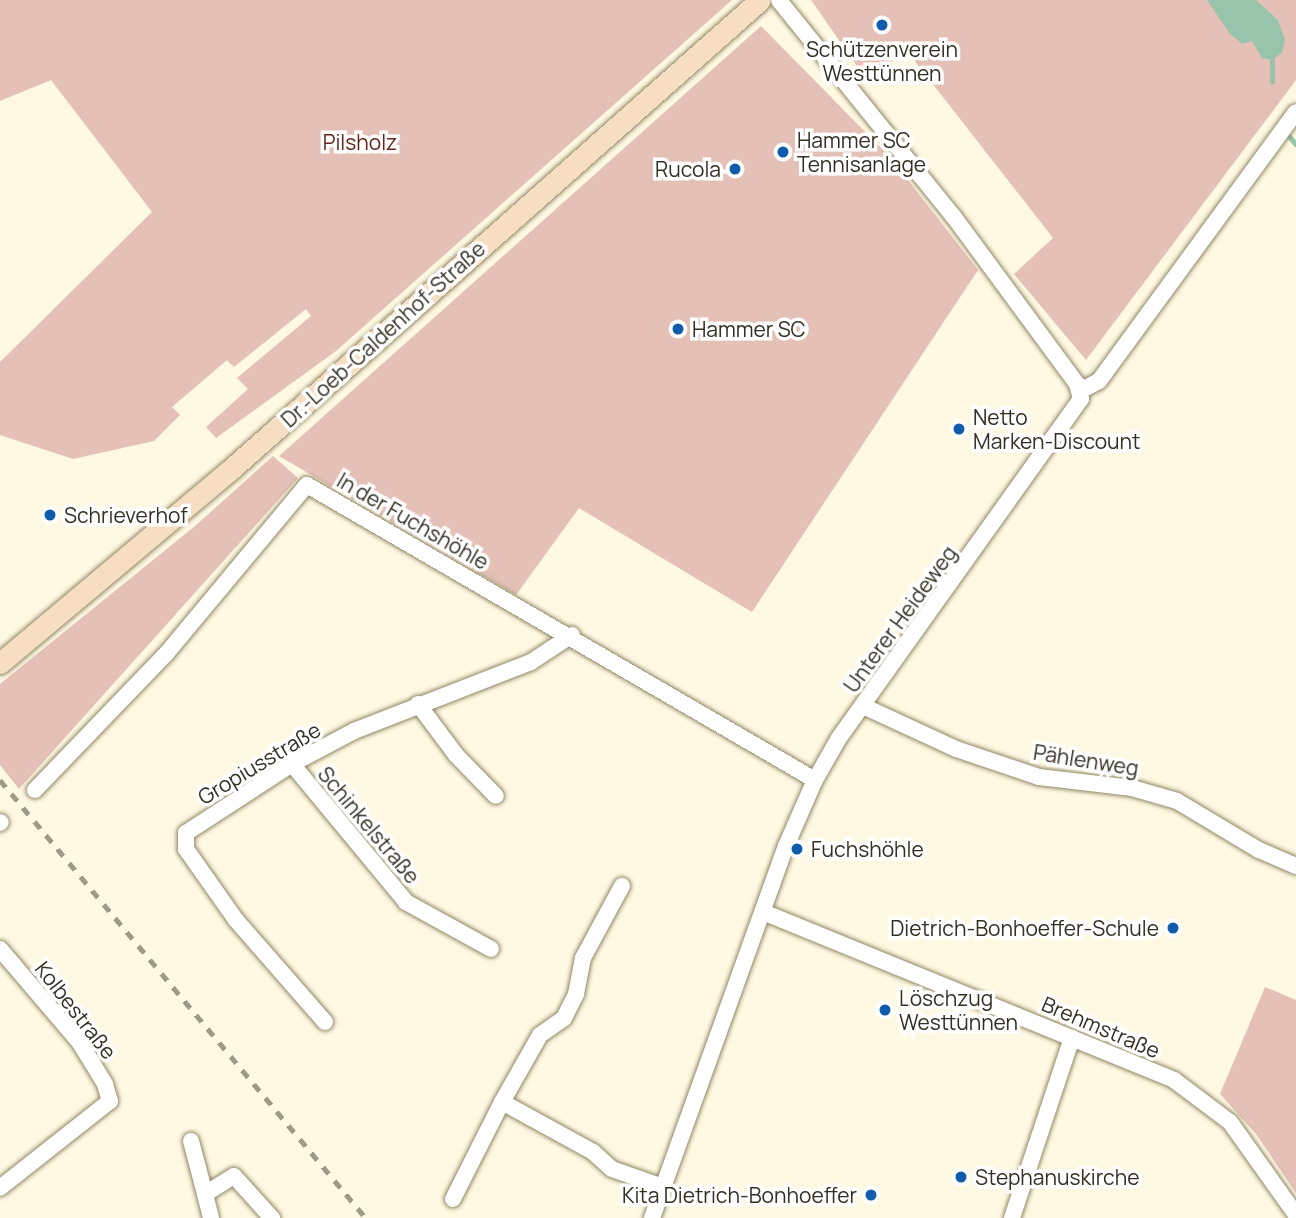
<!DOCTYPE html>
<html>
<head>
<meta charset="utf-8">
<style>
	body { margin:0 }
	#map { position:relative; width:1296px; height:1218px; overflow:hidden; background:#fff9e3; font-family:Manrope,sans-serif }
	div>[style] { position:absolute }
	.green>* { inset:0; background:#e4c0b7 }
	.water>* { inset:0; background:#97c4aa }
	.stream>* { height:4.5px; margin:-2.25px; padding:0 2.25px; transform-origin:2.25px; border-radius:2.25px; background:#97c4aa }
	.roads { filter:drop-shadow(0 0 2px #8f8765) drop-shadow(0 0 2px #8f8765) }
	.street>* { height:16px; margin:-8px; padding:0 8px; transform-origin:8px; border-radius:8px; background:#fff }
	.secondary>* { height:21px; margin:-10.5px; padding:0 10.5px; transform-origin:10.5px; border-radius:10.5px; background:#f7dec2 }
	.rail>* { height:4.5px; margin-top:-2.25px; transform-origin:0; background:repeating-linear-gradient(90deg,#9e9a87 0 9px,transparent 0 18px) }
	.dots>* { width:19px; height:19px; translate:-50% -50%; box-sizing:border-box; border:4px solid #fff; border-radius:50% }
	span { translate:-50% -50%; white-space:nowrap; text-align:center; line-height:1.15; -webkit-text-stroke:7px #fff; paint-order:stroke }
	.poi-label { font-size:21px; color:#333022 }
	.left { translate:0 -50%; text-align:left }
	.right { translate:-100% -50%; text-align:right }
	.park-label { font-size:21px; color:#62261a }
	.street-label { font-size:21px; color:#333022 }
</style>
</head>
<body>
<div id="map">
	<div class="green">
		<div style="clip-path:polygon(0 0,732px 0,336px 351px,216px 438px,206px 427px,248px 389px,237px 378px,311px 316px,306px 309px,234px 367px,227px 360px,172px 407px,180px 415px,154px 441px,73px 459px,0 435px,0 362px,152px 212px,51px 80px,0 101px)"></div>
		<div style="clip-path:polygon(811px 0,1296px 0,1296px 80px,1086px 360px,1014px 274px,1053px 238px,907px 51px,866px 79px)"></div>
		<div style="clip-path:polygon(761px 26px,890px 157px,978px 270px,752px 612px,579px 508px,516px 595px,279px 456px)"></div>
		<div style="clip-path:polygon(273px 456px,298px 478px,19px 789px,0 765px,0 684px,195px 526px)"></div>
		<div style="clip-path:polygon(1265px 987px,1296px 1000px,1296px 1193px,1256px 1134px,1220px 1094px)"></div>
	</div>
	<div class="water">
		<div style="clip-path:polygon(1207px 0,1256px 0,1278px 20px,1285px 40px,1282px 53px,1272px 60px,1262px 58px,1252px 41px,1242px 44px,1230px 34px)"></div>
	</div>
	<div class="stream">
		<div style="left:1272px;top:82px;width:22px;rotate:-90deg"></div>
		<div style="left:1285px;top:131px;width:17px;rotate:50deg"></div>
	</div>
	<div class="roads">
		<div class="street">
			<div style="left:1080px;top:391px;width:21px;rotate:-28deg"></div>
			<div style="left:1099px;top:381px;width:333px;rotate:-53.8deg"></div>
			<div style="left:418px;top:704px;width:64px;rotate:53.3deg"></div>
			<div style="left:456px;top:755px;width:57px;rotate:45.7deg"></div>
			<div style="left:863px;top:706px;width:102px;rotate:24.8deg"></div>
			<div style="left:956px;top:749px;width:88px;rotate:18.6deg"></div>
			<div style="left:1039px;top:777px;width:94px;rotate:6.7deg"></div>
			<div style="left:1132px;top:788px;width:47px;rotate:16.1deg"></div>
			<div style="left:1177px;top:801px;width:96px;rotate:30.9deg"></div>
			<div style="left:1259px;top:850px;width:40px;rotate:23.4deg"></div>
			<div style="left:292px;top:764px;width:179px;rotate:50.4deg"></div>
			<div style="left:406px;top:902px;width:97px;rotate:28.9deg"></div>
			<div style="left:35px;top:790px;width:189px;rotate:-46.1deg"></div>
			<div style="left:166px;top:654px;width:220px;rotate:-50.2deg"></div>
			<div style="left:307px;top:485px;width:587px;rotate:30.14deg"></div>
			<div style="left:0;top:823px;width:1px;rotate:-45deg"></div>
			<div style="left:763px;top:912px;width:444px;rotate:22.2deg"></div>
			<div style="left:1174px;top:1080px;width:70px;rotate:36.9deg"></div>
			<div style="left:1230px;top:1122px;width:114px;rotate:54.6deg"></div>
			<div style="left:0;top:949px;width:123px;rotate:49.6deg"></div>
			<div style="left:80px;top:1043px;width:48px;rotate:58.6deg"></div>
			<div style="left:105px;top:1084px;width:18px;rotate:74deg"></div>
			<div style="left:110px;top:1101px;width:140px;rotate:141.7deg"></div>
			<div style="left:325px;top:1022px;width:135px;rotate:-131.1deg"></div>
			<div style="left:236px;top:920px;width:87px;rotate:-125.2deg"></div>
			<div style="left:186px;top:849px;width:16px;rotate:-90deg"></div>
			<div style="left:186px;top:833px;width:126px;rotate:-33.1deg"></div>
			<div style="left:292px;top:764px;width:70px;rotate:-28deg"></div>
			<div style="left:354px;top:731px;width:190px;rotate:-21.3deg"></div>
			<div style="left:531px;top:662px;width:49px;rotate:-33.4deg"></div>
			<div style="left:502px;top:1102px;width:77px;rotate:-60.4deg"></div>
			<div style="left:540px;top:1035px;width:29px;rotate:-35deg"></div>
			<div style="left:564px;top:1018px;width:27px;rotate:-63deg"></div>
			<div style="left:576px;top:994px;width:37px;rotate:-79deg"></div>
			<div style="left:583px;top:958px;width:82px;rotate:-61.6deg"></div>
			<div style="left:191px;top:1141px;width:55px;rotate:75.2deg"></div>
			<div style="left:453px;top:1199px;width:109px;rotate:-63.2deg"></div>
			<div style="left:502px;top:1102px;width:104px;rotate:28.8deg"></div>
			<div style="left:593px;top:1152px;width:25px;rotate:42deg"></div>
			<div style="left:612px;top:1169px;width:54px;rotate:19.4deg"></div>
			<div style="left:211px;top:1218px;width:25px;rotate:-104deg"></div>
			<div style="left:205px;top:1194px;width:34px;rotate:-32deg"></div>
			<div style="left:234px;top:1176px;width:57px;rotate:47.9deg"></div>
			<div style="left:652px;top:1218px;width:395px;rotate:-70.2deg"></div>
			<div style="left:786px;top:846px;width:72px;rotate:-66.3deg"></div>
			<div style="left:815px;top:780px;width:48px;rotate:-60.3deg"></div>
			<div style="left:839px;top:738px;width:417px;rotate:-54.5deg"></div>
			<div style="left:1081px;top:399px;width:16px;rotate:-105deg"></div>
			<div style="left:1077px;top:384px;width:209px;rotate:-126.4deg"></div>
			<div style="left:953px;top:216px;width:277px;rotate:-128.9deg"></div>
			<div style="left:1012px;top:1218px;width:190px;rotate:-71.6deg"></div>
		</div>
		<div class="secondary">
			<div style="left:0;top:663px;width:300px;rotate:-40deg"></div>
			<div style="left:230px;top:470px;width:708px;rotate:-41.57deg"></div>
		</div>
	</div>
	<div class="rail">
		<div style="left:0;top:780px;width:571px;rotate:50.12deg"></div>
	</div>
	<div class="dots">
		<div style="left:882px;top:25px;background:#0e5cab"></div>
		<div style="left:783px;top:152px;background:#0e5cab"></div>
		<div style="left:735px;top:169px;background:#0e5cab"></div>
		<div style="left:678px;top:329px;background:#0e5cab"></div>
		<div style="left:959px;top:429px;background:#0e5cab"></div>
		<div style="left:50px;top:515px;background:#0e5cab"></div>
		<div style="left:797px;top:849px;background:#0e5cab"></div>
		<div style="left:1173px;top:928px;background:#0e5cab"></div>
		<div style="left:885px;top:1010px;background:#0e5cab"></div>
		<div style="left:961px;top:1177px;background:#0e5cab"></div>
		<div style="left:871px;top:1195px;background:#0e5cab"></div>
	</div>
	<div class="poi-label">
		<span style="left:882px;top:61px">Schützenverein<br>Westtünnen</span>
		<span class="left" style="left:797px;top:152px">Hammer SC<br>Tennisanlage</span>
		<span class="right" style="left:721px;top:169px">Rucola</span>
		<span class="left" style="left:692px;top:329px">Hammer SC</span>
		<span class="left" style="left:973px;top:429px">Netto<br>Marken-Discount</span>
		<span class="left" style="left:64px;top:515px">Schrieverhof</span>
		<span class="left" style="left:811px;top:849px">Fuchshöhle</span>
		<span class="right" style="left:1159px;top:928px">Dietrich-Bonhoeffer-Schule</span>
		<span class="left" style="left:899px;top:1010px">Löschzug<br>Westtünnen</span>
		<span class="left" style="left:975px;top:1177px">Stephanuskirche</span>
		<span class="right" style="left:857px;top:1195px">Kita Dietrich-Bonhoeffer</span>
	</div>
	<div class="park-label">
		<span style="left:360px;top:142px">Pilsholz</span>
	</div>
	<div class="street-label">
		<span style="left:383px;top:334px;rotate:-42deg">Dr.-Loeb-Caldenhof-Straße</span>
		<span style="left:413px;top:521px;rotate:30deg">In der Fuchshöhle</span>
		<span style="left:900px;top:619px;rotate:-54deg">Unterer Heideweg</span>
		<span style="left:1086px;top:760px;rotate:9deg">Pählenweg</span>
		<span style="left:259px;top:763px;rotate:-31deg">Gropiusstraße</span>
		<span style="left:369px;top:825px;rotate:50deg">Schinkelstraße</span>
		<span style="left:76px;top:1010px;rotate:52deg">Kolbestraße</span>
		<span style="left:1101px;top:1027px;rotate:23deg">Brehmstraße</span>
	</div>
</div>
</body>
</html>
